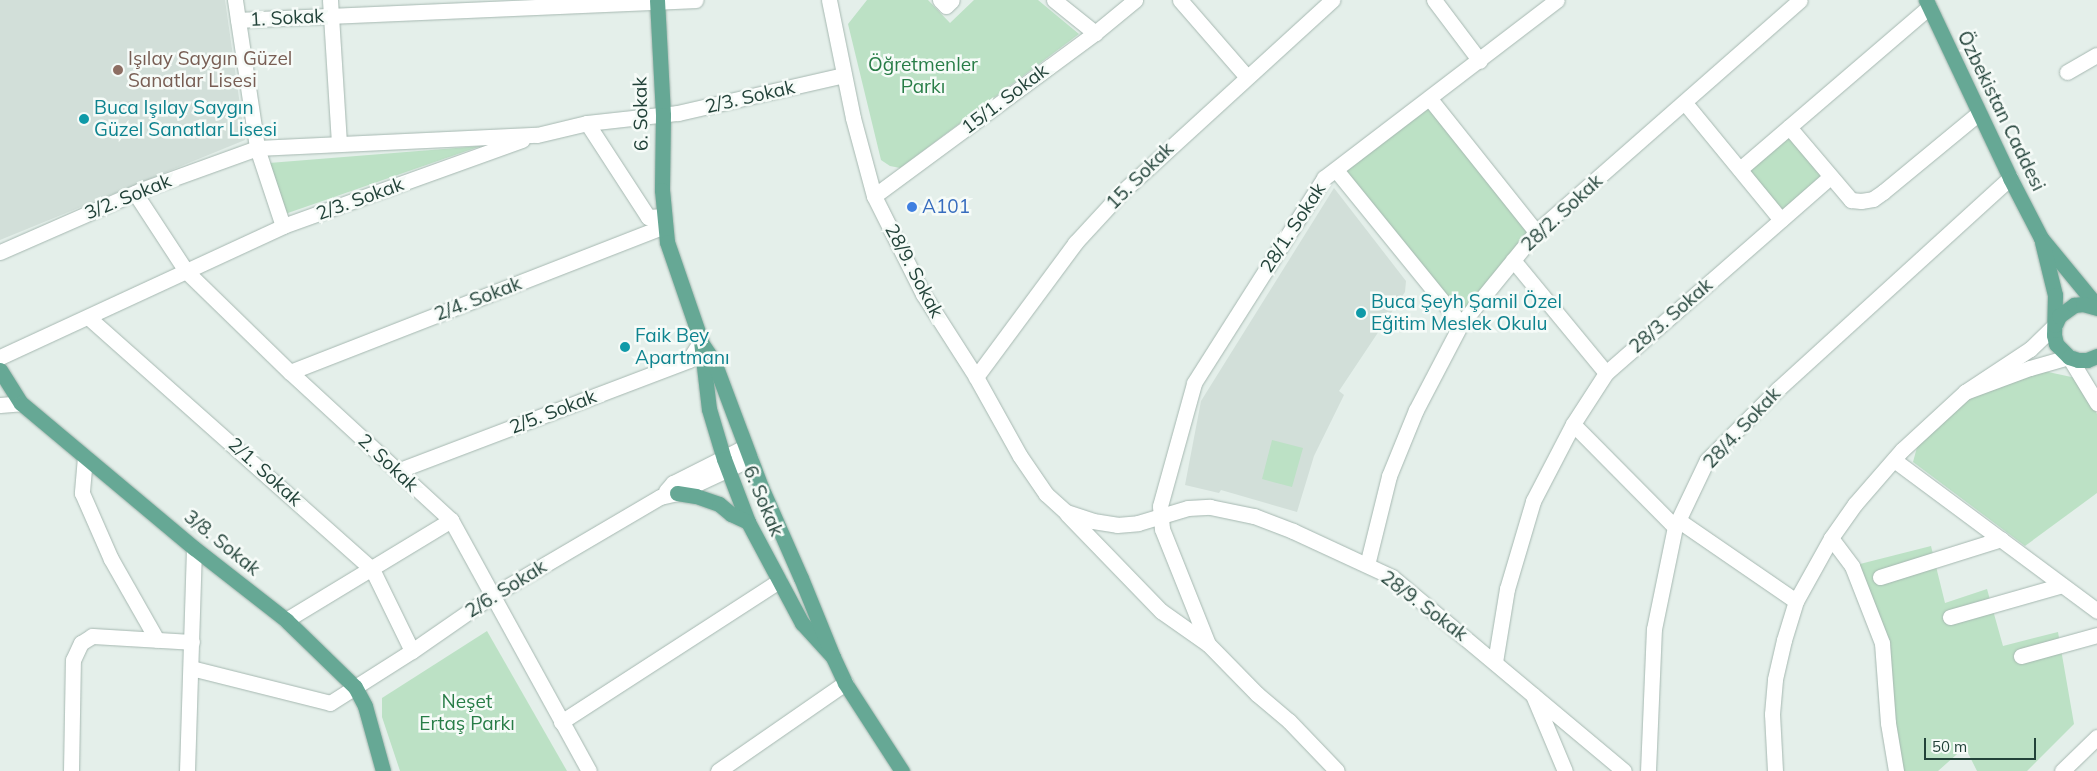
<!DOCTYPE html>
<html>
<head>
<meta charset="utf-8">
<style>
	body { margin:0 }
	#map { position:relative; width:2097px; height:771px; overflow:hidden; background:#e4efea; font-family:Mulish,sans-serif }
	div>[style] { position:absolute }
	.built>* { inset:0; background:#d2dfd9 }
	.green>* { inset:0; background:#bce1c5 }
	.roads { filter:drop-shadow(0 0 1px #a6b8b1) drop-shadow(0 0 1px #a6b8b1) }
	.minor>* { height:15px; margin:-7.5px; padding:0 7.5px; transform-origin:7.5px; border-radius:7.5px; background:#fff }
	.major>* { height:15px; margin:-7.5px; padding:0 7.5px; transform-origin:7.5px; border-radius:7.5px; background:#66a895 }
	.dots>* { width:14px; height:14px; translate:-50% -50%; box-sizing:border-box; border:2px solid #f6fbf8; border-radius:50% }
	span { translate:-50% -50%; white-space:nowrap; text-align:center; line-height:1.15; -webkit-text-stroke:5px #f6fbf8; paint-order:stroke }
	.street-label { font-size:19px; color:#224239 }
	.education-label { font-size:19px; color:#785e54 }
	.left { translate:0 -50%; text-align:left }
	.park-label { font-size:19px; color:#287d47 }
	.culture-label { font-size:19px; color:#0d838f }
	.shop-label { font-size:19px; color:#366cbe }
	.scale { position:absolute; left:1924px; top:738px; width:112px; height:22px; box-sizing:border-box; border:2px solid #224239; border-top:0; padding-left:6px; font-size:15px; line-height:18px; white-space:nowrap; color:#224239; -webkit-text-stroke:4px #f6fbf8; paint-order:stroke }
</style>
</head>
<body>
<div id="map">
	<div class="built">
		<div style="clip-path:polygon(0 0,225px 0,245px 140px,0 240px)"></div>
		<div style="clip-path:polygon(1334px 188px,1406px 281px,1405px 292px,1339px 391px,1344px 395px,1314px 456px,1297px 512px,1221px 490px,1219px 493px,1185px 485px,1201px 401px)"></div>
	</div>
	<div class="green">
		<div style="clip-path:polygon(867px 0,928px 0,950px 23px,974px 0,1038px 0,1079px 34px,900px 168px,890px 166px,881px 160px,848px 24px)"></div>
		<div style="clip-path:polygon(1430px 99px,1536px 232px,1461px 324px,1336px 170px)"></div>
		<div style="clip-path:polygon(1789px 127px,1830px 177px,1781px 220px,1740px 169px)"></div>
		<div style="clip-path:polygon(481px 146px,285px 214px,269px 163px)"></div>
		<div style="clip-path:polygon(2039px 370px,2076px 378px,2097px 414px,2097px 493px,2025px 546px,1913px 462px,1919px 440px,1968px 398px)"></div>
		<div style="clip-path:polygon(1272px 440px,1303px 448px,1292px 487px,1262px 479px)"></div>
		<div style="clip-path:polygon(1931px 546px,1945px 603px,1987px 589px,2003px 646px,2058px 632px,2074px 724px,2027px 771px,1977px 771px,1965px 747px,1938px 771px,1896px 771px,1882px 643px,1852px 566px)"></div>
		<div style="clip-path:polygon(487px 631px,567px 771px,400px 771px,382px 717px,382px 698px)"></div>
	</div>
	<div class="roads">
		<div class="minor">
			<div style="left:235px;top:0;width:150px;rotate:81.5deg"></div>
			<div style="left:257px;top:148px;width:82px;rotate:71.6deg"></div>
			<div style="left:330px;top:0;width:144px;rotate:86.4deg"></div>
			<div style="left:829px;top:0;width:120px;rotate:78.5deg"></div>
			<div style="left:853px;top:118px;width:81px;rotate:74.9deg"></div>
			<div style="left:874px;top:196px;width:110px;rotate:63.4deg"></div>
			<div style="left:923px;top:294px;width:98px;rotate:57.4deg"></div>
			<div style="left:976px;top:377px;width:90px;rotate:60.9deg"></div>
			<div style="left:1020px;top:456px;width:46px;rotate:55.6deg"></div>
			<div style="left:1046px;top:494px;width:27px;rotate:42deg"></div>
			<div style="left:1066px;top:512px;width:28px;rotate:18deg"></div>
			<div style="left:1093px;top:521px;width:24px;rotate:9deg"></div>
			<div style="left:1117px;top:525px;width:21px;rotate:-5deg"></div>
			<div style="left:1138px;top:523px;width:52px;rotate:-16.7deg"></div>
			<div style="left:1188px;top:508px;width:22px;rotate:-3deg"></div>
			<div style="left:1210px;top:507px;width:45px;rotate:11.6deg"></div>
			<div style="left:1254px;top:516px;width:42px;rotate:21deg"></div>
			<div style="left:1293px;top:531px;width:109px;rotate:24.9deg"></div>
			<div style="left:1392px;top:577px;width:302px;rotate:39.9deg"></div>
			<div style="left:940px;top:0;width:8px;rotate:45deg"></div>
			<div style="left:946px;top:6px;width:8px;rotate:-45deg"></div>
			<div style="left:1054px;top:0;width:53px;rotate:38.8deg"></div>
			<div style="left:1180px;top:0;width:101px;rotate:49deg"></div>
			<div style="left:1434px;top:0;width:76px;rotate:53deg"></div>
			<div style="left:238px;top:20px;width:458px;rotate:-2.5deg"></div>
			<div style="left:2067px;top:72px;width:34px;rotate:-30deg"></div>
			<div style="left:1430px;top:99px;width:170px;rotate:51.4deg"></div>
			<div style="left:1685px;top:103px;width:151px;rotate:50.6deg"></div>
			<div style="left:587px;top:123px;width:112px;rotate:57deg"></div>
			<div style="left:648px;top:217px;width:16px;rotate:-4deg"></div>
			<div style="left:1789px;top:127px;width:96px;rotate:49.7deg"></div>
			<div style="left:1851px;top:200px;width:10px;rotate:6deg"></div>
			<div style="left:1861px;top:201px;width:12px;rotate:-9deg"></div>
			<div style="left:1873px;top:199px;width:12px;rotate:-35deg"></div>
			<div style="left:1883px;top:192px;width:124px;rotate:-39.5deg"></div>
			<div style="left:1740px;top:169px;width:249px;rotate:-40.6deg"></div>
			<div style="left:1336px;top:170px;width:198px;rotate:50.9deg"></div>
			<div style="left:135px;top:193px;width:93px;rotate:56.8deg"></div>
			<div style="left:186px;top:271px;width:145px;rotate:44.2deg"></div>
			<div style="left:290px;top:372px;width:219px;rotate:42.6deg"></div>
			<div style="left:451px;top:520px;width:286px;rotate:61.2deg"></div>
			<div style="left:874px;top:196px;width:275px;rotate:-36.4deg"></div>
			<div style="left:1095px;top:33px;width:52px;rotate:-39.5deg"></div>
			<div style="left:0;top:252px;width:154px;rotate:-23.7deg"></div>
			<div style="left:141px;top:190px;width:123px;rotate:-19.9deg"></div>
			<div style="left:257px;top:148px;width:280px;rotate:-2.7deg"></div>
			<div style="left:537px;top:135px;width:51px;rotate:-13.5deg"></div>
			<div style="left:587px;top:123px;width:92px;rotate:-6.3deg"></div>
			<div style="left:678px;top:113px;width:170px;rotate:-12.9deg"></div>
			<div style="left:1513px;top:260px;width:146px;rotate:50.5deg"></div>
			<div style="left:88px;top:317px;width:380px;rotate:41.6deg"></div>
			<div style="left:372px;top:569px;width:91px;rotate:64deg"></div>
			<div style="left:2055px;top:325px;width:35px;rotate:136deg"></div>
			<div style="left:2030px;top:349px;width:78px;rotate:146.5deg"></div>
			<div style="left:1965px;top:392px;width:69px;rotate:-20.3deg"></div>
			<div style="left:2030px;top:368px;width:41px;rotate:-15.8deg"></div>
			<div style="left:2069px;top:357px;width:54px;rotate:58.7deg"></div>
			<div style="left:0;top:357px;width:312px;rotate:-24.8deg"></div>
			<div style="left:283px;top:226px;width:254px;rotate:-19.8deg"></div>
			<div style="left:290px;top:372px;width:402px;rotate:-21.3deg"></div>
			<div style="left:976px;top:377px;width:167px;rotate:-53.5deg"></div>
			<div style="left:1075px;top:243px;width:69px;rotate:-47.3deg"></div>
			<div style="left:1122px;top:192px;width:285px;rotate:-42.4deg"></div>
			<div style="left:0;top:405px;width:21px;rotate:-5deg"></div>
			<div style="left:1573px;top:424px;width:145px;rotate:45.3deg"></div>
			<div style="left:85px;top:457px;width:36px;rotate:95deg"></div>
			<div style="left:82px;top:493px;width:72px;rotate:66.3deg"></div>
			<div style="left:111px;top:559px;width:93px;rotate:60.4deg"></div>
			<div style="left:1894px;top:460px;width:253px;rotate:36.6deg"></div>
			<div style="left:397px;top:471px;width:312px;rotate:-20.8deg"></div>
			<div style="left:689px;top:360px;width:22px;rotate:-58deg"></div>
			<div style="left:666px;top:491px;width:11px;rotate:-49deg"></div>
			<div style="left:673px;top:483px;width:80px;rotate:-26.6deg"></div>
			<div style="left:1067px;top:514px;width:135px;rotate:45.9deg"></div>
			<div style="left:1161px;top:611px;width:57px;rotate:35.1deg"></div>
			<div style="left:1208px;top:644px;width:70px;rotate:45.6deg"></div>
			<div style="left:1257px;top:694px;width:42px;rotate:40.2deg"></div>
			<div style="left:1289px;top:721px;width:69px;rotate:46.2deg"></div>
			<div style="left:1678px;top:520px;width:143px;rotate:34.5deg"></div>
			<div style="left:1831px;top:538px;width:35px;rotate:53deg"></div>
			<div style="left:1852px;top:566px;width:83px;rotate:68.7deg"></div>
			<div style="left:1882px;top:643px;width:80px;rotate:85.7deg"></div>
			<div style="left:1888px;top:723px;width:49px;rotate:80.5deg"></div>
			<div style="left:1367px;top:565px;width:92px;rotate:-76.1deg"></div>
			<div style="left:1389px;top:476px;width:71px;rotate:-67.8deg"></div>
			<div style="left:1416px;top:410px;width:97px;rotate:-62.4deg"></div>
			<div style="left:1461px;top:324px;width:119px;rotate:-50.8deg"></div>
			<div style="left:1536px;top:232px;width:351px;rotate:-41.3deg"></div>
			<div style="left:1880px;top:577px;width:127px;rotate:-17.4deg"></div>
			<div style="left:1950px;top:617px;width:116px;rotate:-15.9deg"></div>
			<div style="left:286px;top:620px;width:193px;rotate:-31.2deg"></div>
			<div style="left:1208px;top:644px;width:124px;rotate:-111.8deg"></div>
			<div style="left:1162px;top:529px;width:23px;rotate:-95deg"></div>
			<div style="left:1160px;top:506px;width:128px;rotate:-74.5deg"></div>
			<div style="left:1194px;top:383px;width:243px;rotate:-57.6deg"></div>
			<div style="left:1324px;top:178px;width:293px;rotate:-37.4deg"></div>
			<div style="left:2021px;top:656px;width:79px;rotate:-15.4deg"></div>
			<div style="left:1495px;top:662px;width:74px;rotate:-80.7deg"></div>
			<div style="left:1507px;top:589px;width:92px;rotate:-73.5deg"></div>
			<div style="left:1533px;top:501px;width:87px;rotate:-62.5deg"></div>
			<div style="left:1573px;top:424px;width:61px;rotate:-57.1deg"></div>
			<div style="left:1606px;top:373px;width:298px;rotate:-41.2deg"></div>
			<div style="left:191px;top:668px;width:143px;rotate:14.1deg"></div>
			<div style="left:330px;top:703px;width:97px;rotate:-32.4deg"></div>
			<div style="left:412px;top:651px;width:98px;rotate:-34.7deg"></div>
			<div style="left:493px;top:595px;width:194px;rotate:-30.4deg"></div>
			<div style="left:660px;top:497px;width:17px;rotate:-13deg"></div>
			<div style="left:677px;top:493px;width:81px;rotate:-25deg"></div>
			<div style="left:1533px;top:695px;width:82px;rotate:67.2deg"></div>
			<div style="left:561px;top:722px;width:260px;rotate:-32.9deg"></div>
			<div style="left:71px;top:771px;width:111px;rotate:-89deg"></div>
			<div style="left:73px;top:660px;width:19px;rotate:-65deg"></div>
			<div style="left:81px;top:643px;width:13px;rotate:-32deg"></div>
			<div style="left:92px;top:636px;width:100px;rotate:3.4deg"></div>
			<div style="left:187px;top:771px;width:223px;rotate:-88.2deg"></div>
			<div style="left:718px;top:771px;width:155px;rotate:-34.7deg"></div>
			<div style="left:1648px;top:771px;width:142px;rotate:-87.6deg"></div>
			<div style="left:1654px;top:629px;width:104px;rotate:-78.4deg"></div>
			<div style="left:1675px;top:527px;width:74px;rotate:-64.5deg"></div>
			<div style="left:1707px;top:460px;width:100px;rotate:-45deg"></div>
			<div style="left:1778px;top:389px;width:314px;rotate:-42.3deg"></div>
			<div style="left:1775px;top:771px;width:57px;rotate:-93deg"></div>
			<div style="left:1772px;top:714px;width:35px;rotate:-85deg"></div>
			<div style="left:1775px;top:679px;width:40px;rotate:-77deg"></div>
			<div style="left:1784px;top:640px;width:41px;rotate:-72.9deg"></div>
			<div style="left:1796px;top:601px;width:72px;rotate:-60.9deg"></div>
			<div style="left:1831px;top:538px;width:42px;rotate:-54.8deg"></div>
			<div style="left:1855px;top:504px;width:72px;rotate:-49deg"></div>
			<div style="left:1902px;top:450px;width:86px;rotate:-42.6deg"></div>
			<div style="left:2062px;top:771px;width:49px;rotate:-44.2deg"></div>
		</div>
		<div class="major">
			<div style="left:657px;top:0;width:115px;rotate:87deg"></div>
			<div style="left:663px;top:115px;width:75px;rotate:90.8deg"></div>
			<div style="left:662px;top:190px;width:52px;rotate:84.5deg"></div>
			<div style="left:667px;top:242px;width:105px;rotate:71deg"></div>
			<div style="left:701px;top:341px;width:68px;rotate:83.3deg"></div>
			<div style="left:709px;top:409px;width:52px;rotate:73.3deg"></div>
			<div style="left:724px;top:459px;width:67px;rotate:69.1deg"></div>
			<div style="left:748px;top:522px;width:115px;rotate:61.9deg"></div>
			<div style="left:802px;top:623px;width:46px;rotate:47.6deg"></div>
			<div style="left:1926px;top:0;width:197px;rotate:64.7deg"></div>
			<div style="left:2010px;top:178px;width:68px;rotate:62.7deg"></div>
			<div style="left:2041px;top:238px;width:88px;rotate:50.5deg"></div>
			<div style="left:2042px;top:242px;width:55px;rotate:76.2deg"></div>
			<div style="left:2055px;top:295px;width:40px;rotate:91.4deg"></div>
			<div style="left:2054px;top:335px;width:9px;rotate:77deg"></div>
			<div style="left:2056px;top:344px;width:18px;rotate:45deg"></div>
			<div style="left:2069px;top:357px;width:9px;rotate:18deg"></div>
			<div style="left:2078px;top:360px;width:9px"></div>
			<div style="left:2087px;top:360px;width:11px;rotate:-22deg"></div>
			<div style="left:2055px;top:325px;width:10px;rotate:-66deg"></div>
			<div style="left:2059px;top:316px;width:19px;rotate:-36deg"></div>
			<div style="left:2074px;top:305px;width:9px;rotate:-6deg"></div>
			<div style="left:2083px;top:304px;width:15px;rotate:16deg"></div>
			<div style="left:702px;top:344px;width:22px;rotate:56deg"></div>
			<div style="left:714px;top:362px;width:134px;rotate:69.4deg"></div>
			<div style="left:761px;top:487px;width:99px;rotate:66.3deg"></div>
			<div style="left:801px;top:578px;width:85px;rotate:67.9deg"></div>
			<div style="left:833px;top:657px;width:29px;rotate:65deg"></div>
			<div style="left:845px;top:683px;width:105px;rotate:57.1deg"></div>
			<div style="left:0;top:370px;width:39px;rotate:58deg"></div>
			<div style="left:21px;top:403px;width:226px;rotate:40deg"></div>
			<div style="left:194px;top:548px;width:117px;rotate:38deg"></div>
			<div style="left:286px;top:620px;width:96px;rotate:44.2deg"></div>
			<div style="left:355px;top:687px;width:21px;rotate:62deg"></div>
			<div style="left:365px;top:706px;width:67px;rotate:74.5deg"></div>
			<div style="left:677px;top:493px;width:19px;rotate:9deg"></div>
			<div style="left:696px;top:496px;width:24px;rotate:19deg"></div>
			<div style="left:719px;top:504px;width:16px;rotate:40deg"></div>
			<div style="left:731px;top:514px;width:19px;rotate:25deg"></div>
		</div>
	</div>
	<div class="dots">
		<div style="left:118px;top:70px;background:#8d6e63"></div>
		<div style="left:84px;top:119px;background:#0f9aa8"></div>
		<div style="left:912px;top:207px;background:#3f7fe0"></div>
		<div style="left:1361px;top:313px;background:#0f9aa8"></div>
		<div style="left:625px;top:347px;background:#0f9aa8"></div>
	</div>
	<div class="street-label">
		<span style="left:287px;top:18px;rotate:-3deg">1. Sokak</span>
		<span style="left:750px;top:97px;rotate:-13deg">2/3. Sokak</span>
		<span style="left:1005px;top:99px;rotate:-37deg">15/1. Sokak</span>
		<span style="left:2001px;top:111px;rotate:64deg">Özbekistan Caddesi</span>
		<span style="left:641px;top:114px;rotate:-91deg">6. Sokak</span>
		<span style="left:1140px;top:176px;rotate:-45deg">15. Sokak</span>
		<span style="left:128px;top:197px;rotate:-22deg">3/2. Sokak</span>
		<span style="left:360px;top:199px;rotate:-20deg">2/3. Sokak</span>
		<span style="left:1562px;top:213px;rotate:-43deg">28/2. Sokak</span>
		<span style="left:1293px;top:228px;rotate:-57deg">28/1. Sokak</span>
		<span style="left:914px;top:271px;rotate:62deg">28/9. Sokak</span>
		<span style="left:478px;top:299px;rotate:-21deg">2/4. Sokak</span>
		<span style="left:1671px;top:316px;rotate:-41deg">28/3. Sokak</span>
		<span style="left:553px;top:412px;rotate:-21deg">2/5. Sokak</span>
		<span style="left:1742px;top:428px;rotate:-47deg">28/4. Sokak</span>
		<span style="left:388px;top:463px;rotate:43deg">2. Sokak</span>
		<span style="left:265px;top:472px;rotate:42deg">2/1. Sokak</span>
		<span style="left:763px;top:501px;rotate:67deg">6. Sokak</span>
		<span style="left:222px;top:543px;rotate:39deg">3/8. Sokak</span>
		<span style="left:506px;top:589px;rotate:-32deg">2/6. Sokak</span>
		<span style="left:1424px;top:606px;rotate:37deg">28/9. Sokak</span>
	</div>
	<div class="education-label">
		<span class="left" style="left:128px;top:70px">Işılay Saygın Güzel<br>Sanatlar Lisesi</span>
	</div>
	<div class="park-label">
		<span style="left:923px;top:76px">Öğretmenler<br>Parkı</span>
		<span style="left:467px;top:713px">Neşet<br>Ertaş Parkı</span>
	</div>
	<div class="culture-label">
		<span class="left" style="left:94px;top:119px">Buca Işılay Saygın<br>Güzel Sanatlar Lisesi</span>
		<span class="left" style="left:1371px;top:313px">Buca Şeyh Şamil Özel<br>Eğitim Meslek Okulu</span>
		<span class="left" style="left:635px;top:347px">Faik Bey<br>Apartmanı</span>
	</div>
	<div class="shop-label">
		<span class="left" style="left:922px;top:207px">A101</span>
	</div>
	<div class="scale">50 m</div>
</div>
</body>
</html>
